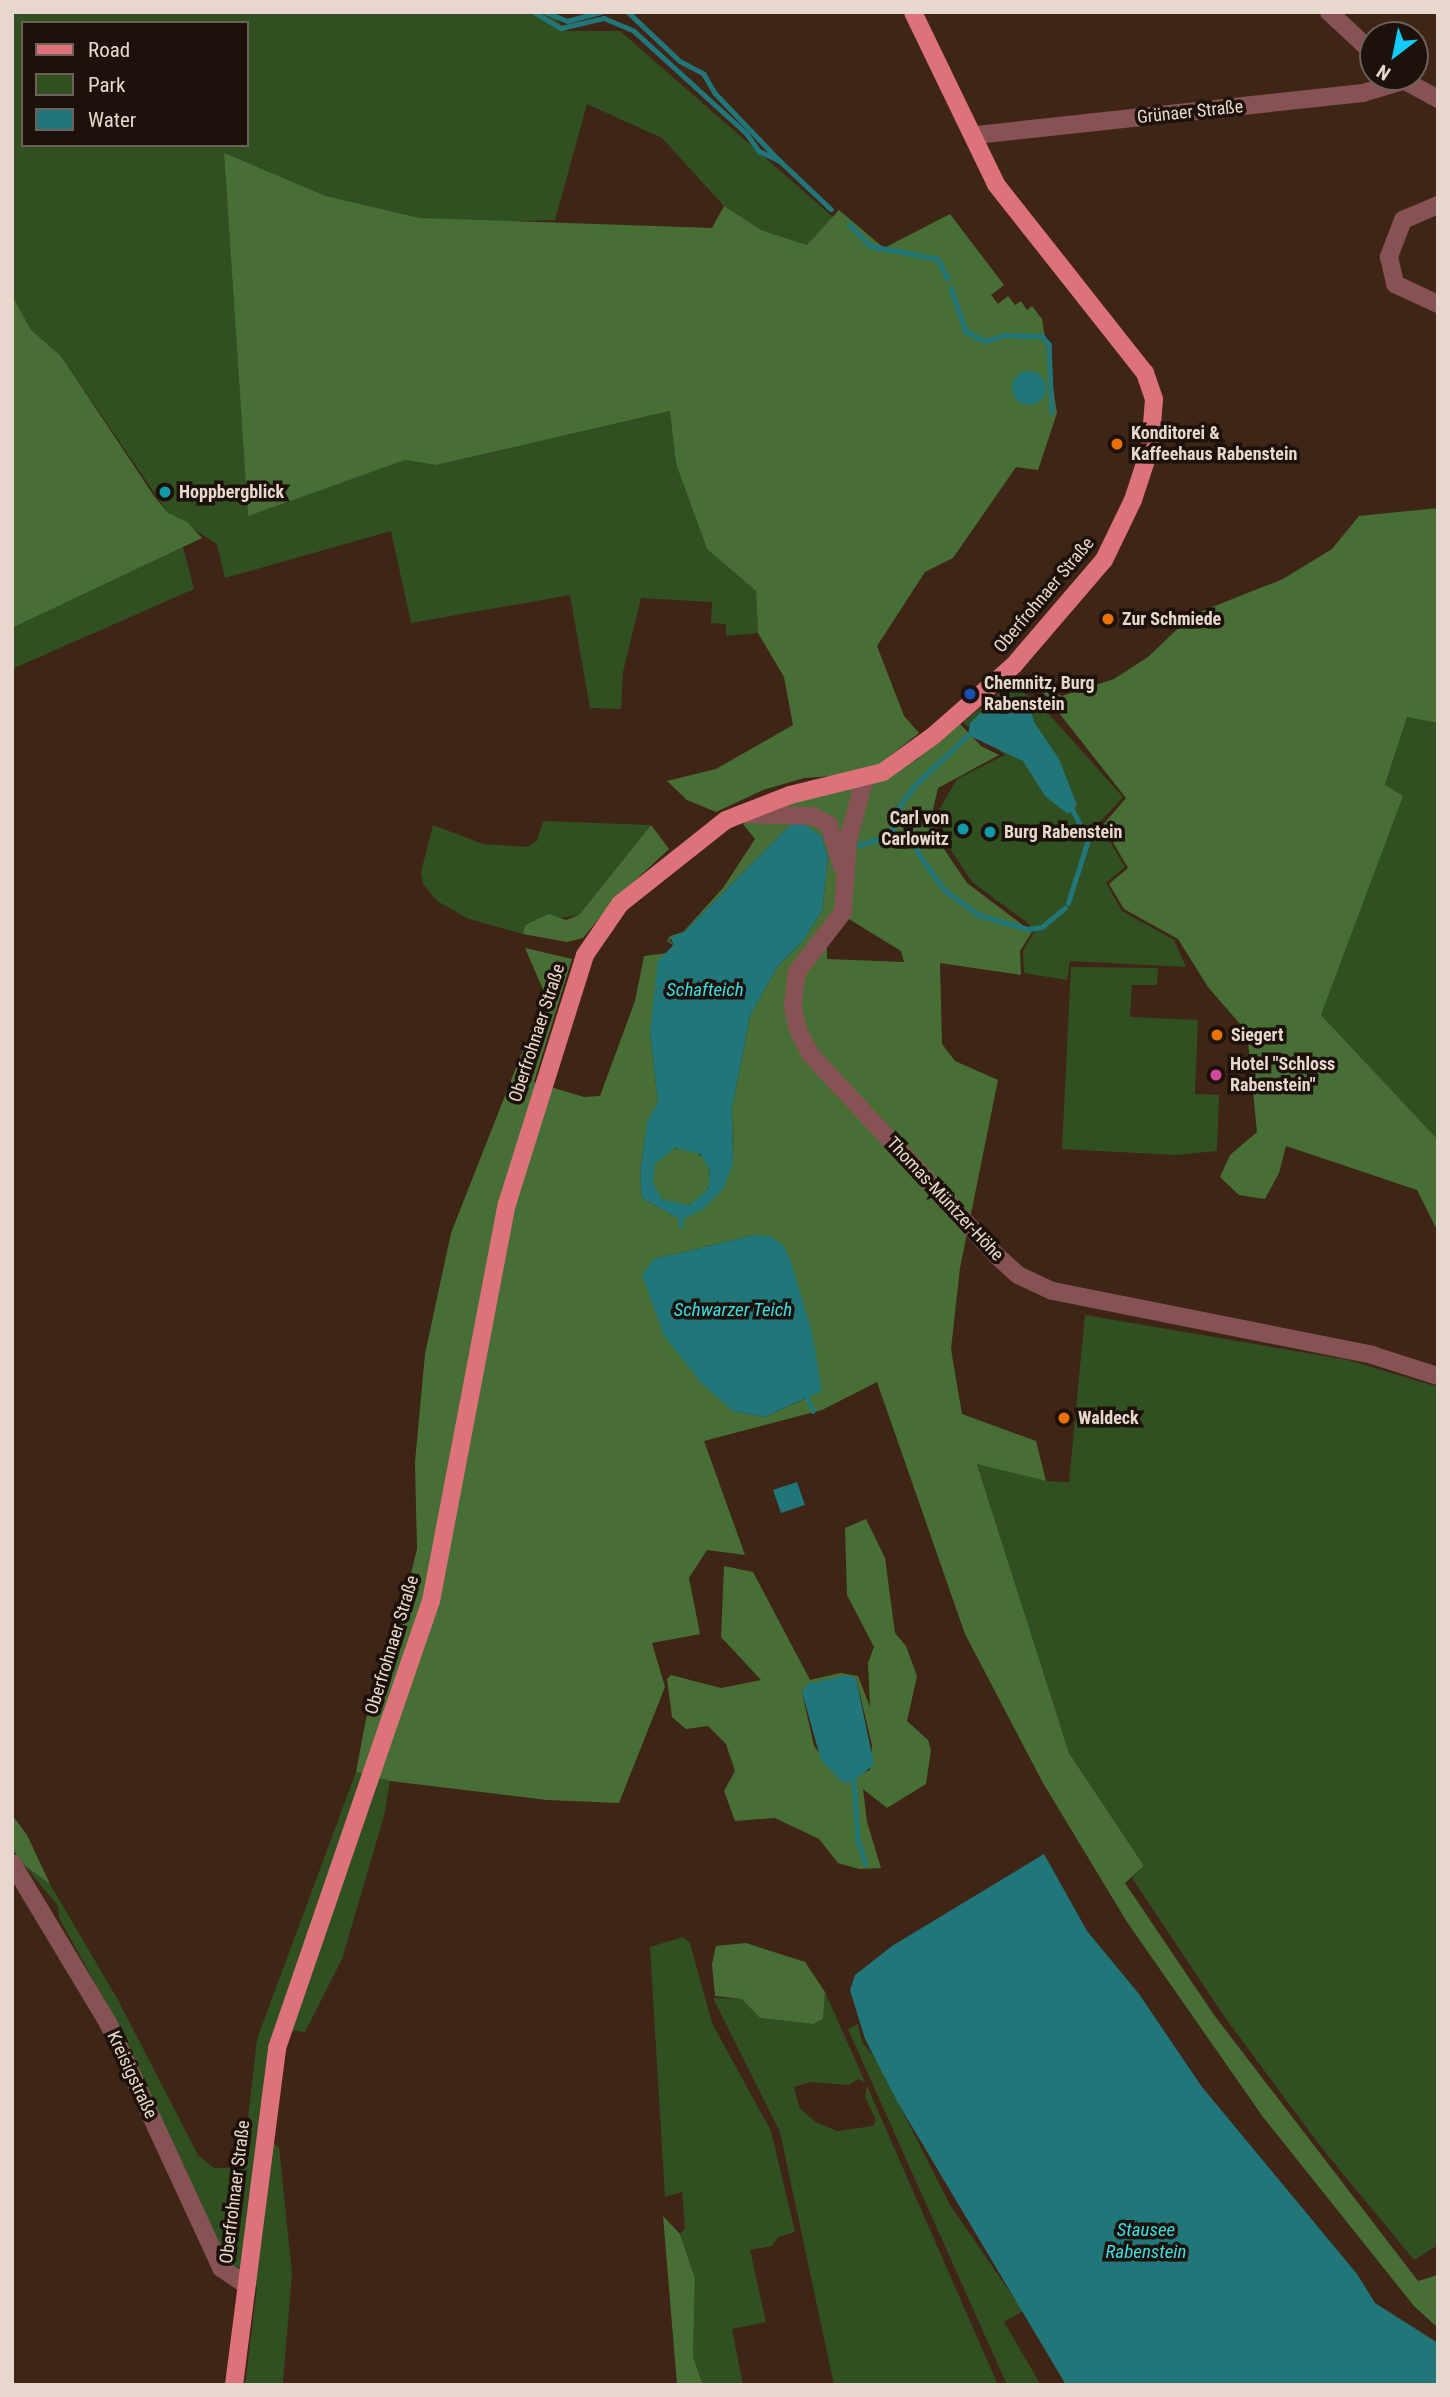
<!DOCTYPE html>
<html>
<head>
<meta charset="utf-8">
<style>
	body { margin:0 }
	#map { position:relative; width:1450px; height:2397px; overflow:hidden; background:#3f2516; font-family:"Roboto Condensed",sans-serif }
	div>[style] { position:absolute }
	.green>* { inset:0; background:#315022 }
	.forest>* { inset:0; background:#476f35 }
	.round { border-radius:50% }
	.water>* { inset:0; background:#21767a }
	.stream>* { height:4.5px; margin:-2.25px; padding:0 2.25px; transform-origin:2.25px; border-radius:2.25px; background:#21767a }
	.minor>* { height:18px; margin:-9px; padding:0 9px; transform-origin:9px; border-radius:9px; background:#865254 }
	.major>* { height:18px; margin:-9px; padding:0 9px; transform-origin:9px; border-radius:9px; background:#de727a }
	.dots>* { width:19px; height:19px; translate:-50% -50%; box-sizing:border-box; border:4px solid #1d120b; border-radius:50% }
	span { translate:-50% -50%; white-space:nowrap; text-align:center; line-height:1.15; -webkit-text-stroke:7px #1d120b; paint-order:stroke }
	.street-label { font-size:18px; color:#e8d7cd }
	.poi-label { font-size:18px; color:#e8d7cd; font-weight:700 }
	.left { translate:0 -50%; text-align:left }
	.right { translate:-100% -50%; text-align:right }
	.water-label { font-size:19px; color:#3cdde5; font-style:italic }
	.frame { position:absolute; inset:0; border:14px solid #e8d7cd; pointer-events:none }
	.legend { position:absolute; left:21px; top:21px; width:228px; height:126px; box-sizing:border-box; background:#1d120b; border:2px solid #6e6159; margin:0; padding:9px 12px; list-style:none; font-size:21px; color:#e8d7cd }
	.legend li { display:flex; align-items:center; gap:14px; height:35px }
	.legend b { width:35px; border:2px solid #6e6159 }
	.north { position:absolute; left:1359px; top:21px; width:70px; height:70px; box-sizing:border-box; background:#1d120b; border:2px solid #6e6159; border-radius:50%; rotate:212deg; font-size:19px; font-weight:700; line-height:28px; text-align:center; color:#e8d7cd }
	.north::after { content:''; display:block; margin:auto; width:24px; height:32px; background:#12cafb; clip-path:polygon(50% 0,100% 100%,50% 72%,0 100%) }
</style>
</head>
<body>
<div id="map">
	<div class="green">
		<div style="clip-path:polygon(evenodd,12px 12px,549px 12px,567px 31px,620px 31px,833px 217px,808px 245px,761px 230px,724px 206px,662px 138px,587px 104px,555px 220px,478px 222px,420px 218px,326px 196px,224px 154px,248px 515px,405px 460px,436px 465px,671px 411px,676px 464px,707px 549px,756px 591px,758px 633px,726px 636px,726px 624px,711px 623px,712px 602px,641px 598px,623px 672px,621px 709px,590px 708px,570px 595px,411px 623px,391px 531px,225px 578px,217px 544px,168px 513px,61px 356px,31px 330px,12px 295px,12px 12px,23px 23px,247px 23px,247px 145px,23px 145px,23px 23px)"></div>
		<div style="clip-path:polygon(183px 547px,194px 589px,12px 669px,12px 628px)"></div>
		<div style="clip-path:polygon(1012px 683px,1046px 711px,1123px 797px,1099px 823px,1125px 867px,1106px 883px,1122px 911px,1174px 940px,1186px 967px,1070px 961px,1067px 980px,1024px 973px,1023px 951px,1034px 932px,1028px 923px,972px 882px,947px 844px,938px 812px,957px 779px,1005px 755px,963px 722px)"></div>
		<div style="clip-path:polygon(1407px 717px,1438px 723px,1438px 1141px,1321px 1015px,1402px 796px,1385px 786px)"></div>
		<div style="clip-path:polygon(543px 821px,651px 825px,579px 915px,525px 924px,523px 934px,469px 919px,437px 901px,423px 884px,421px 872px,433px 825px,483px 844px,527px 847px,537px 841px)"></div>
		<div style="clip-path:polygon(1071px 967px,1158px 968px,1157px 985px,1132px 985px,1130px 1017px,1198px 1020px,1195px 1094px,1219px 1095px,1217px 1151px,1176px 1155px,1062px 1149px)"></div>
		<div style="clip-path:polygon(1085px 1315px,1348px 1360px,1438px 1387px,1438px 2245px,1414px 2260px,1321px 2147px,1224px 2016px,1132px 1878px,1144px 1866px,1069px 1753px,977px 1463px,1046px 1481px,1069px 1482px)"></div>
		<div style="clip-path:polygon(356px 1772px,390px 1781px,384px 1816px,342px 1959px,305px 2032px,276px 2028px,258px 2134px,279px 2147px,292px 2273px,283px 2381px,282px 2385px,245px 2385px,257px 2287px,228px 2264px,110px 2010px,59px 1918px,58px 1906px,25px 1866px,50px 1884px,118px 2000px,198px 2155px,214px 2168px,231px 2168px,245px 2144px,257px 2039px)"></div>
		<div style="clip-path:polygon(683px 1937px,690px 1943px,712px 2023px,771px 2131px,795px 2232px,778px 2237px,772px 2246px,750px 2250px,766px 2322px,732px 2329px,743px 2385px,703px 2385px,693px 2357px,695px 2278px,680px 2234px,685px 2228px,682px 2192px,665px 2197px,650px 1947px)"></div>
		<div style="clip-path:polygon(825px 1992px,865px 2082px,858px 2079px,849px 2085px,810px 2082px,794px 2087px,799px 2107px,814px 2121px,837px 2131px,873px 2126px,876px 2120px,865px 2097px,867px 2086px,998px 2385px,834px 2385px,780px 2132px,713px 1998px,743px 1999px,760px 2018px,813px 2024px,823px 2019px)"></div>
		<div style="clip-path:polygon(858px 2024px,862px 2042px,876px 2059px,950px 2205px,1023px 2311px,1004px 2322px,1041px 2385px,1007px 2385px,848px 2029px)"></div>
	</div>
	<div class="forest">
		<div style="clip-path:polygon(224px 153px,326px 196px,420px 218px,712px 228px,724px 206px,761px 230px,807px 245px,839px 210px,884px 248px,950px 214px,1004px 285px,991px 295px,998px 304px,1008px 296px,1015px 305px,1021px 301px,1027px 310px,1032px 306px,1042px 319px,1057px 413px,1038px 470px,1016px 467px,953px 558px,925px 572px,877px 646px,904px 716px,919px 733px,876px 767px,848px 775px,804px 778px,763px 790px,716px 812px,687px 800px,667px 781px,716px 769px,793px 725px,784px 677px,758px 633px,756px 591px,707px 549px,676px 464px,670px 411px,436px 465px,405px 460px,248px 516px)"></div>
		<div style="clip-path:polygon(12px 295px,31px 330px,61px 356px,154px 496px,168px 513px,187px 522px,202px 538px,12px 628px)"></div>
		<div style="clip-path:polygon(1438px 508px,1438px 723px,1407px 717px,1385px 785px,1403px 796px,1321px 1015px,1437px 1139px,1438px 1232px,1417px 1190px,1286px 1146px,1279px 1173px,1265px 1199px,1239px 1195px,1220px 1177px,1230px 1155px,1257px 1132px,1247px 1032px,1208px 987px,1178px 939px,1124px 909px,1109px 884px,1128px 868px,1103px 825px,1126px 798px,1037px 685px,1062px 696px,1114px 679px,1148px 657px,1192px 615px,1283px 579px,1332px 549px,1359px 516px)"></div>
		<div style="clip-path:polygon(evenodd,960px 724px,981px 746px,999px 755px,938px 788px,932px 814px,942px 846px,967px 883px,1032px 932px,1020px 951px,1021px 975px,940px 963px,942px 1044px,955px 1061px,998px 1080px,960px 1268px,951px 1349px,962px 1414px,1036px 1441px,1046px 1481px,977px 1464px,1069px 1753px,1144px 1866px,1125px 1883px,1214px 2015px,1418px 2281px,1438px 2275px,1438px 2328px,1414px 2306px,1263px 2117px,1127px 1922px,1043px 1783px,965px 1634px,877px 1382px,822px 1410px,704px 1441px,745px 1555px,707px 1550px,689px 1578px,700px 1634px,652px 1643px,665px 1687px,619px 1803px,547px 1800px,390px 1781px,356px 1772px,366px 1719px,394px 1643px,417px 1549px,415px 1462px,425px 1354px,451px 1233px,545px 994px,525px 948px,572px 959px,534px 1082px,584px 1097px,600px 1096px,635px 1001px,644px 956px,668px 953px,673px 945px,667px 941px,670px 936px,683px 932px,723px 888px,755px 839px,743px 824px,791px 803px,877px 782px,917px 759px,960px 724px,789px 826px,822px 837px,828px 858px,822px 911px,803px 941px,778px 966px,750px 1016px,732px 1109px,733px 1164px,681px 1220px,642px 1198px,640px 1174px,647px 1123px,658px 1102px,650px 1032px,674px 945px,669px 940px,684px 932px,789px 826px,960px 724px,844px 916px,901px 951px,904px 962px,827px 959px,827px 942px,844px 916px,960px 724px,754px 1235px,807px 1398px,764px 1417px,733px 1411px,654px 1259px,754px 1235px)"></div>
		<div style="clip-path:polygon(651px 825px,669px 849px,615px 899px,583px 938px,567px 942px,523px 934px,525px 925px,549px 914px,566px 920px,579px 915px)"></div>
		<div class="round" style="left:652px;top:1148px;width:58px;height:58px"></div>
		<div style="clip-path:polygon(evenodd,866px 1519px,885px 1558px,895px 1633px,906px 1646px,917px 1676px,907px 1721px,928px 1740px,931px 1750px,926px 1784px,887px 1808px,863px 1789px,867px 1822px,881px 1868px,859px 1869px,838px 1863px,819px 1839px,775px 1818px,735px 1821px,724px 1791px,735px 1771px,726px 1744px,708px 1726px,686px 1729px,672px 1717px,667px 1679px,671px 1675px,721px 1688px,761px 1680px,721px 1637px,724px 1566px,753px 1572px,810px 1680px,840px 1673px,858px 1676px,870px 1707px,868px 1663px,874px 1647px,847px 1595px,845px 1528px,866px 1519px,856px 1678px,872px 1745px,870px 1770px,842px 1782px,814px 1746px,802px 1692px,856px 1678px)"></div>
		<div style="clip-path:polygon(12px 1815px,27px 1835px,50px 1884px,25px 1866px,12px 1849px)"></div>
		<div style="clip-path:polygon(746px 1943px,805px 1962px,825px 1992px,823px 2019px,813px 2024px,760px 2018px,742px 1999px,715px 1996px,712px 1964px,716px 1946px)"></div>
		<div style="clip-path:polygon(663px 2216px,680px 2234px,695px 2278px,693px 2357px,703px 2385px,677px 2385px)"></div>
	</div>
	<div class="water">
		<div class="round" style="left:1012px;top:371px;width:34px;height:34px"></div>
		<div style="clip-path:polygon(1016px 697px,1029px 704px,1034px 722px,1059px 759px,1077px 805px,1068px 814px,1045px 796px,1023px 761px,968px 735px,970px 723px,985px 709px,1001px 698px)"></div>
		<div style="clip-path:polygon(evenodd,801px 821px,822px 837px,828px 858px,822px 911px,803px 941px,778px 966px,750px 1016px,732px 1109px,733px 1164px,723px 1189px,702px 1210px,681px 1220px,642px 1198px,640px 1174px,647px 1122px,658px 1102px,650px 1032px,658px 960px,674px 945px,670px 937px,684px 932px,789px 826px,801px 821px,675px 1148px,700px 1154px,710px 1171px,708px 1189px,690px 1205px,663px 1200px,653px 1183px,655px 1164px,675px 1148px)"></div>
		<div style="clip-path:polygon(754px 1235px,770px 1236px,784px 1246px,791px 1262px,812px 1332px,822px 1391px,764px 1417px,733px 1411px,703px 1385px,664px 1336px,642px 1275px,654px 1259px)"></div>
		<div style="clip-path:polygon(797px 1482px,805px 1505px,781px 1513px,773px 1490px)"></div>
		<div style="clip-path:polygon(846px 1675px,856px 1678px,874px 1765px,850px 1783px,842px 1782px,821px 1760px,802px 1692px,808px 1684px)"></div>
		<div style="clip-path:polygon(1044px 1854px,1087px 1931px,1139px 1994px,1202px 2087px,1357px 2274px,1375px 2303px,1438px 2343px,1438px 2385px,1066px 2385px,898px 2103px,865px 2039px,850px 1990px,855px 1975px,892px 1946px)"></div>
	</div>
	<div class="stream">
		<div style="left:534px;top:12px;width:31px;rotate:31deg"></div>
		<div style="left:561px;top:28px;width:44px;rotate:-13.1deg"></div>
		<div style="left:604px;top:18px;width:33px;rotate:23deg"></div>
		<div style="left:634px;top:31px;width:153px;rotate:42.3deg"></div>
		<div style="left:747px;top:134px;width:21px;rotate:55deg"></div>
		<div style="left:759px;top:151px;width:23px;rotate:25deg"></div>
		<div style="left:780px;top:161px;width:70px;rotate:43.3deg"></div>
		<div style="left:546px;top:12px;width:23px;rotate:23deg"></div>
		<div style="left:567px;top:21px;width:34px;rotate:-15deg"></div>
		<div style="left:628px;top:12px;width:71px;rotate:43.3deg"></div>
		<div style="left:680px;top:61px;width:27px;rotate:28deg"></div>
		<div style="left:704px;top:74px;width:22px;rotate:60deg"></div>
		<div style="left:715px;top:93px;width:94px;rotate:46.3deg"></div>
		<div style="left:849px;top:224px;width:31px;rotate:45deg"></div>
		<div style="left:871px;top:246px;width:68px;rotate:11deg"></div>
		<div style="left:938px;top:259px;width:22px;rotate:63deg"></div>
		<div style="left:951px;top:288px;width:46px;rotate:70.8deg"></div>
		<div style="left:966px;top:331px;width:21px;rotate:28deg"></div>
		<div style="left:985px;top:341px;width:21px;rotate:-17deg"></div>
		<div style="left:1005px;top:335px;width:37px;rotate:2deg"></div>
		<div style="left:1042px;top:336px;width:11px;rotate:49deg"></div>
		<div style="left:1049px;top:344px;width:68px;rotate:87.5deg"></div>
		<div style="left:899px;top:807px;width:51px;rotate:66.9deg"></div>
		<div style="left:919px;top:854px;width:24px;rotate:55deg"></div>
		<div style="left:933px;top:874px;width:21px;rotate:53deg"></div>
		<div style="left:946px;top:891px;width:41px;rotate:36deg"></div>
		<div style="left:979px;top:915px;width:51px;rotate:15.9deg"></div>
		<div style="left:1028px;top:929px;width:14px;rotate:-8deg"></div>
		<div style="left:1042px;top:927px;width:30px;rotate:-40deg"></div>
		<div style="left:859px;top:845px;width:34px;rotate:-17deg"></div>
		<div style="left:891px;top:835px;width:29px;rotate:-74deg"></div>
		<div style="left:899px;top:807px;width:26px;rotate:-54deg"></div>
		<div style="left:914px;top:786px;width:74px;rotate:-43.4deg"></div>
		<div style="left:1068px;top:903px;width:66px;rotate:-72.4deg"></div>
		<div style="left:1088px;top:840px;width:34px;rotate:-118deg"></div>
		<div style="left:681px;top:1220px;width:5px;rotate:90deg"></div>
		<div style="left:807px;top:1398px;width:14px;rotate:65deg"></div>
		<div style="left:854px;top:1781px;width:59px;rotate:86.1deg"></div>
		<div style="left:858px;top:1840px;width:25px;rotate:72deg"></div>
	</div>
	<div class="minor">
		<div style="left:1329px;top:12px;width:60px;rotate:43deg"></div>
		<div style="left:1398px;top:77px;width:46px;rotate:28.8deg"></div>
		<div style="left:976px;top:135px;width:389px;rotate:-6.2deg"></div>
		<div style="left:1363px;top:93px;width:42px;rotate:-16.7deg"></div>
		<div style="left:1438px;top:205px;width:38px;rotate:157deg"></div>
		<div style="left:1403px;top:220px;width:40px;rotate:111deg"></div>
		<div style="left:1389px;top:257px;width:28px;rotate:77deg"></div>
		<div style="left:1395px;top:284px;width:47px;rotate:24.9deg"></div>
		<div style="left:865px;top:778px;width:64px;rotate:105.3deg"></div>
		<div style="left:848px;top:840px;width:72px;rotate:94deg"></div>
		<div style="left:843px;top:912px;width:76px;rotate:127.5deg"></div>
		<div style="left:797px;top:972px;width:35px;rotate:97deg"></div>
		<div style="left:793px;top:1007px;width:24px;rotate:78deg"></div>
		<div style="left:798px;top:1030px;width:28px;rotate:63deg"></div>
		<div style="left:811px;top:1055px;width:274px;rotate:47.2deg"></div>
		<div style="left:997px;top:1256px;width:28px;rotate:42deg"></div>
		<div style="left:1018px;top:1275px;width:38px;rotate:25deg"></div>
		<div style="left:1053px;top:1291px;width:325px;rotate:11.3deg"></div>
		<div style="left:1372px;top:1355px;width:69px;rotate:17.7deg"></div>
		<div style="left:742px;top:814px;width:71px;rotate:1.6deg"></div>
		<div style="left:813px;top:816px;width:18px;rotate:29deg"></div>
		<div style="left:829px;top:825px;width:43px;rotate:72.4deg"></div>
		<div style="left:12px;top:1863px;width:187px;rotate:59deg"></div>
		<div style="left:108px;top:2023px;width:270px;rotate:65.2deg"></div>
		<div style="left:221px;top:2268px;width:30px;rotate:34deg"></div>
	</div>
	<div class="major">
		<div style="left:234px;top:2385px;width:340px;rotate:-82.7deg"></div>
		<div style="left:277px;top:2048px;width:473px;rotate:-71deg"></div>
		<div style="left:431px;top:1601px;width:404px;rotate:-79.2deg"></div>
		<div style="left:507px;top:1204px;width:261px;rotate:-72.6deg"></div>
		<div style="left:585px;top:955px;width:62px;rotate:-55.5deg"></div>
		<div style="left:620px;top:904px;width:135px;rotate:-38.4deg"></div>
		<div style="left:726px;top:820px;width:69px;rotate:-21.3deg"></div>
		<div style="left:790px;top:795px;width:96px;rotate:-13.9deg"></div>
		<div style="left:883px;top:772px;width:62px;rotate:-35.8deg"></div>
		<div style="left:933px;top:736px;width:108px;rotate:-41.2deg"></div>
		<div style="left:1014px;top:665px;width:138px;rotate:-49.4deg"></div>
		<div style="left:1104px;top:560px;width:67px;rotate:-64.2deg"></div>
		<div style="left:1133px;top:500px;width:55px;rotate:-71.9deg"></div>
		<div style="left:1150px;top:448px;width:49px;rotate:-85.3deg"></div>
		<div style="left:1154px;top:399px;width:28px;rotate:-109deg"></div>
		<div style="left:1145px;top:373px;width:241px;rotate:-128.3deg"></div>
		<div style="left:996px;top:184px;width:191px;rotate:-115.8deg"></div>
	</div>
	<div class="dots">
		<div style="left:1117px;top:444px;background:#e8710a"></div>
		<div style="left:165px;top:492px;background:#0f9aa8"></div>
		<div style="left:1108px;top:619px;background:#e8710a"></div>
		<div style="left:970px;top:694px;background:#1a4fb4"></div>
		<div style="left:963px;top:829px;background:#0f9aa8"></div>
		<div style="left:990px;top:832px;background:#0f9aa8"></div>
		<div style="left:1217px;top:1035px;background:#e8710a"></div>
		<div style="left:1216px;top:1075px;background:#d1479c"></div>
		<div style="left:1064px;top:1418px;background:#e8710a"></div>
	</div>
	<div class="street-label">
		<span style="left:1190px;top:112px;rotate:-6deg">Grünaer Straße</span>
		<span style="left:1044px;top:595px;rotate:-50deg">Oberfrohnaer Straße</span>
		<span style="left:537px;top:1033px;rotate:-72deg">Oberfrohnaer Straße</span>
		<span style="left:945px;top:1199px;rotate:47deg">Thomas-Müntzer-Höhe</span>
		<span style="left:392px;top:1645px;rotate:-73deg">Oberfrohnaer Straße</span>
		<span style="left:132px;top:2075px;rotate:65deg">Kreisigstraße</span>
		<span style="left:235px;top:2192px;rotate:-83deg">Oberfrohnaer Straße</span>
	</div>
	<div class="poi-label">
		<span class="left" style="left:1131px;top:444px">Konditorei &amp;<br>Kaffeehaus Rabenstein</span>
		<span class="left" style="left:179px;top:492px">Hoppbergblick</span>
		<span class="left" style="left:1122px;top:619px">Zur Schmiede</span>
		<span class="left" style="left:984px;top:694px">Chemnitz, Burg<br>Rabenstein</span>
		<span class="right" style="left:949px;top:829px">Carl von<br>Carlowitz</span>
		<span class="left" style="left:1004px;top:832px">Burg Rabenstein</span>
		<span class="left" style="left:1231px;top:1035px">Siegert</span>
		<span class="left" style="left:1230px;top:1075px">Hotel "Schloss<br>Rabenstein"</span>
		<span class="left" style="left:1078px;top:1418px">Waldeck</span>
	</div>
	<div class="water-label">
		<span style="left:705px;top:990px">Schafteich</span>
		<span style="left:733px;top:1310px">Schwarzer Teich</span>
		<span style="left:1146px;top:2241px">Stausee<br>Rabenstein</span>
	</div>
	<div class="frame"></div>
	<ul class="legend">
	<li><b style="height:9px;background:#de727a"></b>Road</li>
	<li><b style="height:19px;background:#315022"></b>Park</li>
	<li><b style="height:19px;background:#21767a"></b>Water</li>
	</ul>
	<div class="north">N</div>
</div>
</body>
</html>
